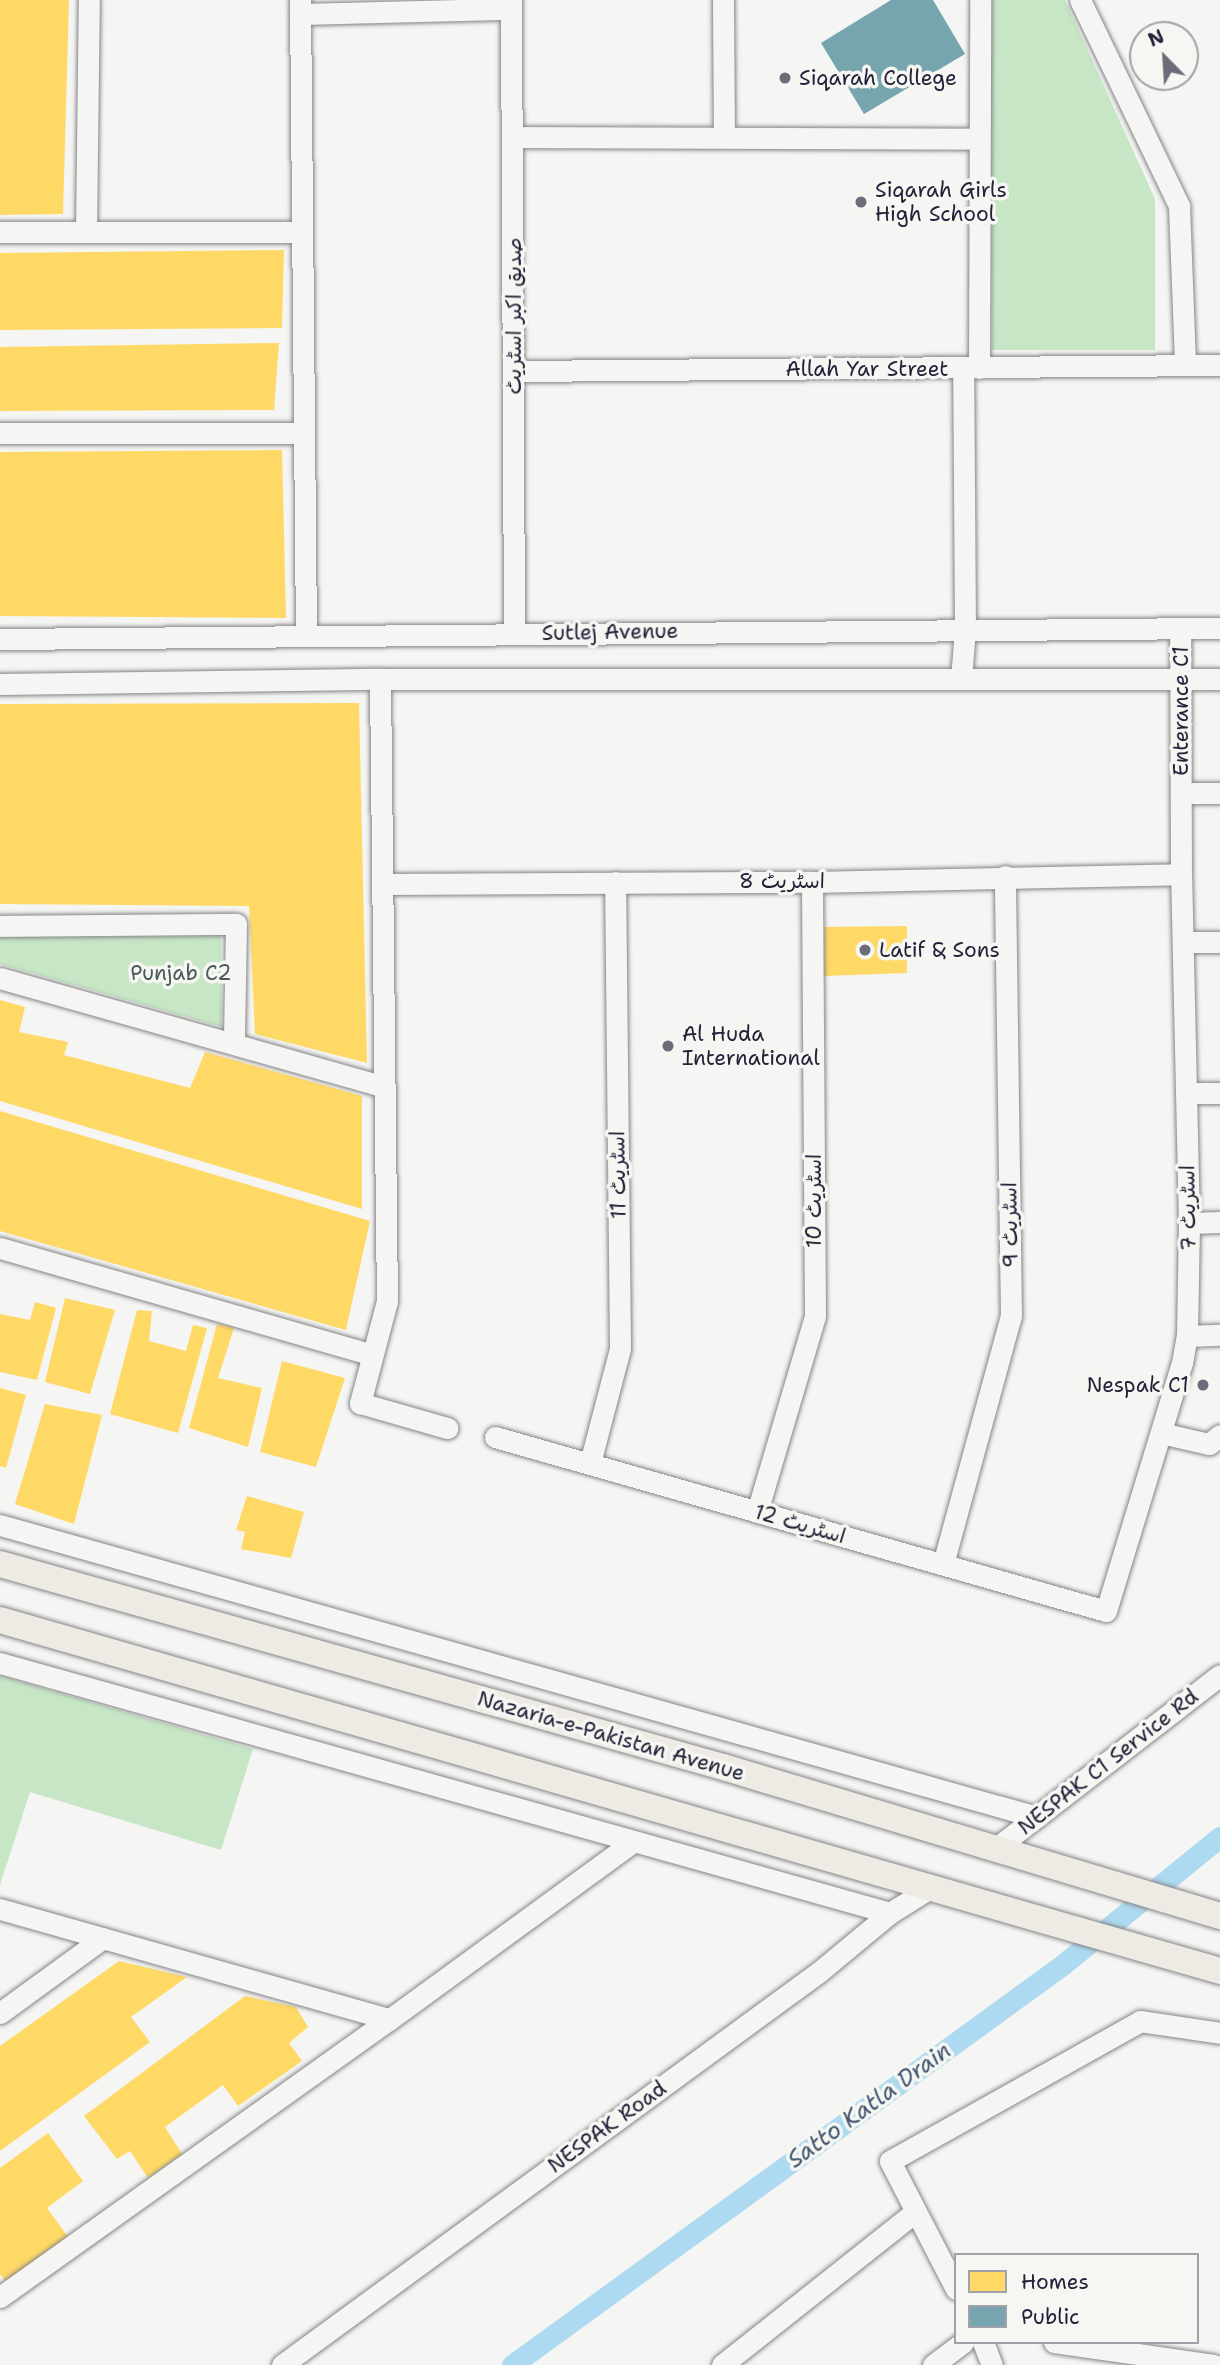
<!DOCTYPE html>
<html>
<head>
<meta charset="utf-8">
<style>
	body { margin:0 }
	#map { position:relative; width:1220px; height:2365px; overflow:hidden; background:#f5f5f3; font-family:"Shantell Sans","Playpen Sans Arabic",sans-serif }
	div>[style] { position:absolute }
	.green>* { inset:0; background:#c6e6c5 }
	.homes>* { inset:0; background:#ffd966 }
	.public>* { inset:0; background:#76a5af }
	.canal>* { height:21px; margin:-10.5px; padding:0 10.5px; transform-origin:10.5px; border-radius:10.5px; background:#addaf0 }
	.roads { filter:drop-shadow(0 0 2px #858589) drop-shadow(0 0 2px #858589) }
	.minor>* { height:21px; margin:-10.5px; padding:0 10.5px; transform-origin:10.5px; border-radius:10.5px; background:#f5f5f3 }
	.major>* { height:26px; margin:-13px; padding:0 13px; transform-origin:13px; border-radius:13px; background:#eeebe4 }
	.dots>* { width:19px; height:19px; translate:-50% -50%; box-sizing:border-box; border:4px solid #f6f6f2; border-radius:50% }
	span { translate:-50% -50%; white-space:nowrap; text-align:center; line-height:1.15; -webkit-text-stroke:7px #f6f6f2; paint-order:stroke }
	.poi-label { font-size:21px; color:#22223b }
	.left { translate:0 -50%; text-align:left }
	.right { translate:-100% -50%; text-align:right }
	.street-label { font-size:21px; color:#22223b }
	.park-label { font-size:21px; color:#485959 }
	.water-label { font-size:23px; color:#425671; font-style:italic }
	.legend { position:absolute; left:954px; top:2253px; width:245px; height:91px; box-sizing:border-box; background:#f6f6f2; border:2px solid #a1a1a9; margin:0; padding:9px 12px; list-style:none; font-size:21px; color:#22223b }
	.legend li { display:flex; align-items:center; gap:14px; height:35px }
	.legend b { width:35px; border:2px solid #a1a1a9 }
	.north { position:absolute; left:1129px; top:21px; width:70px; height:70px; box-sizing:border-box; background:#f6f6f2; border:2px solid #a1a1a9; border-radius:50%; rotate:336deg; font-size:19px; font-weight:700; line-height:28px; text-align:center; color:#22223b }
	.north::after { content:''; display:block; margin:auto; width:24px; height:32px; background:#6c6c7b; clip-path:polygon(50% 0,100% 100%,50% 72%,0 100%) }
</style>
</head>
<body>
<div id="map">
	<div class="green">
		<div style="clip-path:polygon(990px 0,1065px 0,1155px 199px,1155px 350px,992px 350px)"></div>
		<div style="clip-path:polygon(221px 932px,222px 1027px,0 964px,0 935px)"></div>
		<div style="clip-path:polygon(0 1676px,253px 1749px,221px 1850px,30px 1792px,0 1885px)"></div>
	</div>
	<div class="homes">
		<div style="clip-path:polygon(0 0,69px 0,63px 214px,0 215px)"></div>
		<div style="clip-path:polygon(284px 250px,282px 328px,0 330px,0 253px)"></div>
		<div style="clip-path:polygon(279px 343px,274px 410px,0 411px,0 347px)"></div>
		<div style="clip-path:polygon(282px 450px,286px 618px,0 616px,0 452px)"></div>
		<div style="clip-path:polygon(359px 703px,367px 1063px,255px 1034px,249px 906px,0 904px,0 704px)"></div>
		<div style="clip-path:polygon(907px 926px,907px 973px,823px 976px,824px 927px)"></div>
		<div style="clip-path:polygon(0 1000px,25px 1007px,19px 1032px,68px 1042px,64px 1055px,190px 1088px,205px 1052px,362px 1096px,362px 1209px,0 1101px)"></div>
		<div style="clip-path:polygon(0 1111px,370px 1221px,346px 1330px,0 1231px)"></div>
		<div style="clip-path:polygon(65px 1298px,115px 1310px,90px 1394px,45px 1382px)"></div>
		<div style="clip-path:polygon(35px 1302px,56px 1308px,37px 1380px,0 1372px,0 1314px,30px 1320px)"></div>
		<div style="clip-path:polygon(137px 1310px,152px 1311px,149px 1341px,186px 1351px,193px 1325px,207px 1328px,178px 1433px,110px 1414px)"></div>
		<div style="clip-path:polygon(217px 1324px,234px 1328px,218px 1378px,262px 1388px,248px 1447px,189px 1428px)"></div>
		<div style="clip-path:polygon(282px 1361px,345px 1378px,316px 1467px,260px 1452px)"></div>
		<div style="clip-path:polygon(0 1388px,26px 1395px,6px 1468px,0 1466px)"></div>
		<div style="clip-path:polygon(45px 1404px,102px 1415px,74px 1524px,15px 1504px)"></div>
		<div style="clip-path:polygon(247px 1496px,304px 1512px,291px 1558px,241px 1549px,245px 1532px,236px 1530px)"></div>
		<div style="clip-path:polygon(119px 1961px,187px 1977px,131px 2017px,150px 2042px,0 2151px,0 2046px)"></div>
		<div style="clip-path:polygon(245px 1996px,296px 2007px,308px 2027px,289px 2043px,302px 2061px,238px 2106px,223px 2085px,165px 2127px,182px 2154px,148px 2178px,130px 2151px,117px 2159px,84px 2116px)"></div>
		<div style="clip-path:polygon(48px 2133px,83px 2181px,47px 2208px,68px 2237px,7px 2283px,0 2274px,0 2168px)"></div>
	</div>
	<div class="public">
		<div style="clip-path:polygon(891px 0,933px 0,965px 54px,864px 114px,821px 43px)"></div>
	</div>
	<div class="canal">
		<div style="left:512px;top:2365px;width:679px;rotate:-36.01deg"></div>
		<div style="left:1061px;top:1966px;width:205px;rotate:-39.1deg"></div>
	</div>
	<div class="roads">
		<div class="minor">
			<div style="left:300px;top:0;width:635px;rotate:89.46deg"></div>
			<div style="left:511px;top:0;width:633px;rotate:89.73deg"></div>
			<div style="left:723px;top:0;width:137px;rotate:89.6deg"></div>
			<div style="left:1080px;top:0;width:229px;rotate:64.3deg"></div>
			<div style="left:1179px;top:206px;width:159px;rotate:87.8deg"></div>
			<div style="left:300px;top:14px;width:211px;rotate:-1.4deg"></div>
			<div style="left:513px;top:137px;width:466px;rotate:0.2deg"></div>
			<div style="left:0;top:232px;width:302px"></div>
			<div style="left:86px;top:232px;width:232px;rotate:-89.3deg"></div>
			<div style="left:979px;top:368px;width:368px;rotate:-89.8deg"></div>
			<div style="left:514px;top:371px;width:706px;rotate:-0.49deg"></div>
			<div style="left:0;top:433px;width:302px"></div>
			<div style="left:0;top:639px;width:1220px;rotate:-0.52deg"></div>
			<div style="left:380px;top:679px;width:622px;rotate:89.36deg"></div>
			<div style="left:387px;top:1301px;width:106px;rotate:104.8deg"></div>
			<div style="left:360px;top:1403px;width:91px;rotate:16deg"></div>
			<div style="left:961px;top:679px;width:50px;rotate:-85.4deg"></div>
			<div style="left:965px;top:629px;width:261px;rotate:-90.4deg"></div>
			<div style="left:0;top:684px;width:380px;rotate:-0.8deg"></div>
			<div style="left:380px;top:679px;width:840px"></div>
			<div style="left:1182px;top:793px;width:38px"></div>
			<div style="left:382px;top:884px;width:430px;rotate:-0.3deg"></div>
			<div style="left:812px;top:882px;width:369px;rotate:-1.2deg"></div>
			<div style="left:0;top:926px;width:236px;rotate:-0.5deg"></div>
			<div style="left:236px;top:924px;width:118px;rotate:91deg"></div>
			<div style="left:1183px;top:942px;width:37px"></div>
			<div style="left:0;top:978px;width:399px;rotate:15.8deg"></div>
			<div style="left:1186px;top:1093px;width:34px"></div>
			<div style="left:1189px;top:1223px;width:31px;rotate:-2deg"></div>
			<div style="left:0;top:1248px;width:387px;rotate:16deg"></div>
			<div style="left:1187px;top:1336px;width:33px;rotate:-2deg"></div>
			<div style="left:1161px;top:1433px;width:49px;rotate:12.9deg"></div>
			<div style="left:1209px;top:1444px;width:14px;rotate:-39deg"></div>
			<div style="left:495px;top:1437px;width:635px;rotate:15.9deg"></div>
			<div style="left:1106px;top:1611px;width:259px;rotate:-73deg"></div>
			<div style="left:1182px;top:1363px;width:27px;rotate:-80deg"></div>
			<div style="left:1187px;top:1336px;width:113px;rotate:-89deg"></div>
			<div style="left:1189px;top:1223px;width:349px;rotate:-91.3deg"></div>
			<div style="left:1181px;top:874px;width:246px;rotate:-90.2deg"></div>
			<div style="left:590px;top:1463px;width:118px;rotate:-75.3deg"></div>
			<div style="left:620px;top:1349px;width:467px;rotate:-90.6deg"></div>
			<div style="left:757px;top:1512px;width:204px;rotate:-73.5deg"></div>
			<div style="left:815px;top:1316px;width:434px;rotate:-90.4deg"></div>
			<div style="left:0;top:1525px;width:1077px;rotate:15.73deg"></div>
			<div style="left:943px;top:1564px;width:257px;rotate:-74.7deg"></div>
			<div style="left:1011px;top:1316px;width:440px;rotate:-90.8deg"></div>
			<div style="left:0;top:1663px;width:924px;rotate:15.69deg"></div>
			<div style="left:995px;top:1849px;width:284px;rotate:-37.7deg"></div>
			<div style="left:0;top:1909px;width:405px;rotate:15.8deg"></div>
			<div style="left:0;top:2013px;width:127px;rotate:-36.1deg"></div>
			<div style="left:956px;top:2289px;width:144px;rotate:-117.3deg"></div>
			<div style="left:890px;top:2161px;width:287px;rotate:-29.2deg"></div>
			<div style="left:1140px;top:2021px;width:81px;rotate:8.5deg"></div>
			<div style="left:0;top:2297px;width:479px;rotate:-35.5deg"></div>
			<div style="left:390px;top:2019px;width:298px;rotate:-36.1deg"></div>
			<div style="left:983px;top:2342px;width:25px;rotate:69deg"></div>
			<div style="left:1054px;top:2342px;width:161px;rotate:8.2deg"></div>
			<div style="left:282px;top:2365px;width:665px;rotate:-36.2deg"></div>
			<div style="left:819px;top:1972px;width:92px;rotate:-39.7deg"></div>
			<div style="left:890px;top:1913px;width:47px;rotate:-32deg"></div>
			<div style="left:722px;top:2365px;width:246px;rotate:-38.4deg"></div>
			<div style="left:933px;top:2365px;width:38px;rotate:-37deg"></div>
		</div>
		<div class="major">
			<div style="left:0;top:1564px;width:751px;rotate:15.68deg"></div>
			<div style="left:723px;top:1767px;width:519px;rotate:16.69deg"></div>
			<div style="left:0;top:1620px;width:1269px;rotate:16.05deg"></div>
		</div>
	</div>
	<div class="dots">
		<div style="left:785px;top:78px;background:#6c6c7b"></div>
		<div style="left:861px;top:202px;background:#6c6c7b"></div>
		<div style="left:865px;top:950px;background:#6c6c7b"></div>
		<div style="left:668px;top:1046px;background:#6c6c7b"></div>
		<div style="left:1203px;top:1385px;background:#6c6c7b"></div>
	</div>
	<div class="poi-label">
		<span class="left" style="left:799px;top:78px">Siqarah College</span>
		<span class="left" style="left:875px;top:202px">Siqarah Girls<br>High School</span>
		<span class="left" style="left:879px;top:950px">Latif &amp; Sons</span>
		<span class="left" style="left:682px;top:1046px">Al Huda<br>International</span>
		<span class="right" style="left:1189px;top:1385px">Nespak C1</span>
	</div>
	<div class="street-label">
		<span style="left:514px;top:316px;rotate:-90deg">صدیق اکبر اسٹریٹ</span>
		<span style="left:867px;top:369px">Allah Yar Street</span>
		<span style="left:610px;top:632px;rotate:-1deg">Sutlej Avenue</span>
		<span style="left:1181px;top:711px;rotate:-90deg">Enterance C1</span>
		<span style="left:782px;top:881px">اسٹریٹ 8</span>
		<span style="left:618px;top:1175px;rotate:-91deg">اسٹریٹ 11</span>
		<span style="left:814px;top:1201px;rotate:-90deg">اسٹریٹ 10</span>
		<span style="left:1188px;top:1208px;rotate:-91deg">اسٹریٹ 7</span>
		<span style="left:1010px;top:1225px;rotate:-91deg">اسٹریٹ 9</span>
		<span style="left:800px;top:1524px;rotate:16deg">اسٹریٹ 12</span>
		<span style="left:611px;top:1736px;rotate:16deg">Nazaria-e-Pakistan Avenue</span>
		<span style="left:1108px;top:1762px;rotate:-38deg">NESPAK C1 Service Rd</span>
		<span style="left:607px;top:2127px;rotate:-36deg">NESPAK Road</span>
	</div>
	<div class="park-label">
		<span style="left:181px;top:973px">Punjab C2</span>
	</div>
	<div class="water-label">
		<span style="left:869px;top:2105px;rotate:-36deg">Satto Katla Drain</span>
	</div>
	<ul class="legend">
	<li><b style="height:19px;background:#ffd966"></b>Homes</li>
	<li><b style="height:19px;background:#76a5af"></b>Public</li>
	</ul>
	<div class="north">N</div>
</div>
</body>
</html>
